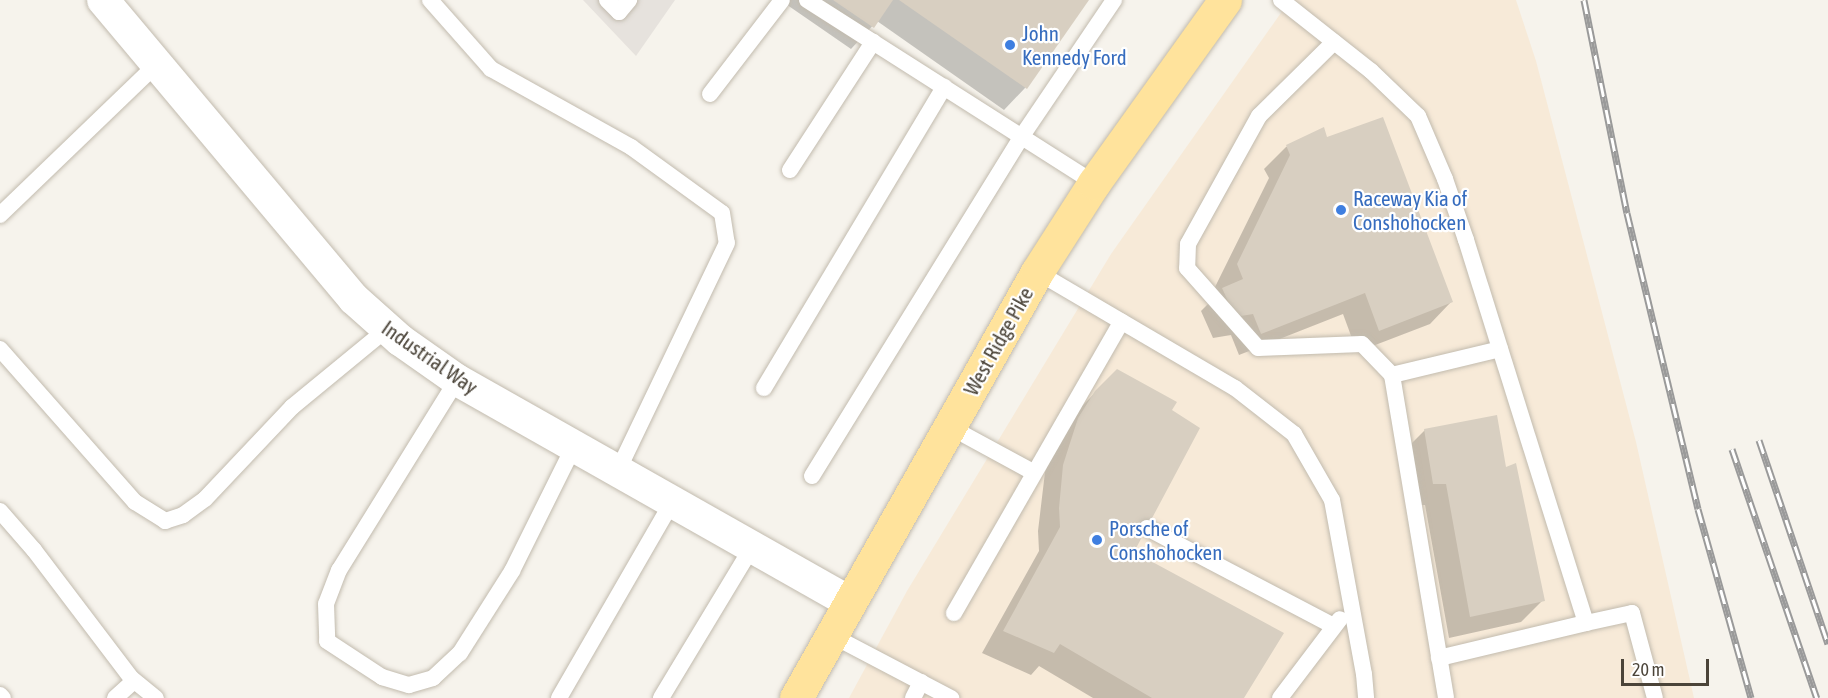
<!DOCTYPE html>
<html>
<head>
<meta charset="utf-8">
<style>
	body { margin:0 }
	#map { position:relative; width:1828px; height:698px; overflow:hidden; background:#f6f3ec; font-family:"Asap Condensed",sans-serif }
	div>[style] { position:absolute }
	.commercial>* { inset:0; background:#f7ead8 }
	.industrial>* { inset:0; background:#e6e2dd }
	.shadow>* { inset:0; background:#0003 }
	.building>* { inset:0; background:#d8cfc1 }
	.roads { filter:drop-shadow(0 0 2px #c2bbae) drop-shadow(0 0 2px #c2bbae) }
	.lane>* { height:16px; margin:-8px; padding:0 8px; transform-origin:8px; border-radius:8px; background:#fff }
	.street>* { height:32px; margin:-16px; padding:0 16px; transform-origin:16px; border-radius:16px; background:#fff }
	.primary>* { height:33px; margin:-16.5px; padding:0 16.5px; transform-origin:16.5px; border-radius:16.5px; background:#ffe39c }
	.rail>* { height:7px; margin-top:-3.5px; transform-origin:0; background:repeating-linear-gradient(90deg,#fff 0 14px,#9a9a9a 0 28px); box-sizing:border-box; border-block:2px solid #9a9a9a }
	.dots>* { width:16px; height:16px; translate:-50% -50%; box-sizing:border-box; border:3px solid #fff; border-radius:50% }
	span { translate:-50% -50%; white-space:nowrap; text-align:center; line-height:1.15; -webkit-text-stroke:4.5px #fff; paint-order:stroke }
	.shop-label { font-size:21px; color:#366cbe }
	.left { translate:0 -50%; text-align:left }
	.street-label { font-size:21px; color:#4b4439 }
	.scale { position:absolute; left:1621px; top:659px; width:88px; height:27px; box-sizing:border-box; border:3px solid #4b4439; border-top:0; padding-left:8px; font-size:18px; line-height:21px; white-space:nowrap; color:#4b4439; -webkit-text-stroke:4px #fff; paint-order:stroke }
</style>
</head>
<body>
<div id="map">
	<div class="commercial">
		<div style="clip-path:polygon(1290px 0,1516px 0,1536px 61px,1636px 442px,1694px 698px,849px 698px,907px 591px,1111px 254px)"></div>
	</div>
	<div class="industrial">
		<div style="clip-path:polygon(583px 0,675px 0,636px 56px)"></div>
	</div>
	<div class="shadow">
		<div style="clip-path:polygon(780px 0,1087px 0,1025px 88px,1004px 110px,877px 21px,851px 49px)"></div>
		<div style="clip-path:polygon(1323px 129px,1326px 139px,1451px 302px,1430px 324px,1357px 352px,1343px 314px,1239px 355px,1231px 335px,1213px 338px,1201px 311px,1218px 294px,1215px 287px,1269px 178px,1264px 169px,1286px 147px)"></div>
		<div style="clip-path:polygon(1117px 371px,1170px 411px,1132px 552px,1243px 698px,1093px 698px,1039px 666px,1031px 675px,982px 653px,1039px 551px,1038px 531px,1045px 472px,1057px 442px,1073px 415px)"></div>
		<div style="clip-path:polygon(1425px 430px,1505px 469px,1543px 600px,1521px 622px,1449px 638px,1425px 505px,1411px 505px,1403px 452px)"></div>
	</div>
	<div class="building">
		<div style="clip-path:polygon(833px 0,893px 0,874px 28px)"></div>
		<div style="clip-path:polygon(899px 0,1089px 0,1027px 89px)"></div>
		<div style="clip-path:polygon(1383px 117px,1453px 302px,1379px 331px,1365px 293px,1261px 334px,1253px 314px,1235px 317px,1222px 288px,1243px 279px,1237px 264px,1290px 155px,1286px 145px,1324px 127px,1327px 137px)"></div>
		<div style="clip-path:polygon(1117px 369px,1177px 402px,1172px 410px,1200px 428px,1134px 552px,1284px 633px,1244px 698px,1152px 698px,1060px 644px,1054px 653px,1003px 631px,1060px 527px,1059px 508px,1063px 465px,1078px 418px,1095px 391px)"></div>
		<div style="clip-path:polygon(1497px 415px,1506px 467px,1516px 463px,1545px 601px,1470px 617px,1446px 484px,1433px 484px,1424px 429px)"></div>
	</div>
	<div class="roads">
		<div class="lane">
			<div style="left:430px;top:0;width:92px;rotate:48.5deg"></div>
			<div style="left:491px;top:69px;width:160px;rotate:29.1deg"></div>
			<div style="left:631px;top:147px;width:112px;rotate:36deg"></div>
			<div style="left:722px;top:213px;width:30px;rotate:81deg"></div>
			<div style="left:727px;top:243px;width:253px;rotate:115.6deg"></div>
			<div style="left:607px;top:0;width:17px;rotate:45deg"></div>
			<div style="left:619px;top:12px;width:16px;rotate:-50deg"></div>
			<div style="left:807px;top:0;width:340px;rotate:32.5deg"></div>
			<div style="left:1281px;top:0;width:115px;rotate:38.3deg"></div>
			<div style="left:1371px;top:71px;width:65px;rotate:43.8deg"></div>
			<div style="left:1418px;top:116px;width:69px;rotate:66.8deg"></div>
			<div style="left:1445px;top:179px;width:65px;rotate:71deg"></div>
			<div style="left:1466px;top:240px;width:401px;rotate:72.6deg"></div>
			<div style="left:1586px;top:623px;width:47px;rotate:-12.3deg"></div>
			<div style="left:1632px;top:613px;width:88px;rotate:74.9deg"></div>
			<div style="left:1334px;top:42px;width:105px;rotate:135.4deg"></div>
			<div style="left:1259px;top:116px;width:146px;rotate:119deg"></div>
			<div style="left:1188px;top:244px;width:24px;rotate:92deg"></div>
			<div style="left:1187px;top:268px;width:107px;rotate:48.4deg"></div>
			<div style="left:1258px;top:348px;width:104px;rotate:-2.2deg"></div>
			<div style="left:1362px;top:344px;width:43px;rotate:45.9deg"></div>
			<div style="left:1392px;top:375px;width:327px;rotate:80.5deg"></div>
			<div style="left:710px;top:94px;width:118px;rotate:-52.5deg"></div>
			<div style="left:790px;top:170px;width:153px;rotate:-57deg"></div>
			<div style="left:0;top:215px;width:218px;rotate:-43.9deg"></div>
			<div style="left:1037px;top:272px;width:229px;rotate:30.4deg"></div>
			<div style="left:1235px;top:388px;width:75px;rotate:37.9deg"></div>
			<div style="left:1294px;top:434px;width:76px;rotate:60.1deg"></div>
			<div style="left:1332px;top:500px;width:177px;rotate:79.6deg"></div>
			<div style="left:1364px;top:674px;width:24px;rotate:85deg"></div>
			<div style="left:0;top:349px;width:204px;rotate:48.6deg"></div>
			<div style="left:135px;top:502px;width:36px;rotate:32deg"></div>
			<div style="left:165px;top:521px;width:19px;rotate:-18deg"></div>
			<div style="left:183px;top:515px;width:27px;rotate:-36deg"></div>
			<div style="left:205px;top:499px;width:127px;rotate:-46.6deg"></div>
			<div style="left:292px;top:407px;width:123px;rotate:-39.4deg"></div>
			<div style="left:1392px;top:375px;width:111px;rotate:-13.5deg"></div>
			<div style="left:457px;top:380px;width:224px;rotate:121.8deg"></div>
			<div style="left:339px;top:570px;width:36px;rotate:111deg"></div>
			<div style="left:326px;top:604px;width:37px;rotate:88deg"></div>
			<div style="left:327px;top:641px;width:66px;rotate:33.2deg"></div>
			<div style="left:382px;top:677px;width:28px;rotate:17deg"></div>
			<div style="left:409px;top:685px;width:25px;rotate:-16deg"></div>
			<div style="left:433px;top:678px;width:37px;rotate:-43deg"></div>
			<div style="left:460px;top:653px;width:97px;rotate:-57.6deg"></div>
			<div style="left:512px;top:571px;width:140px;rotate:-63.6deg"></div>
			<div style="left:764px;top:388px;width:351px;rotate:-59.1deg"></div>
			<div style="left:950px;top:427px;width:94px;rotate:28.5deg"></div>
			<div style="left:812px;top:476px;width:400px;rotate:-58.3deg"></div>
			<div style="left:1022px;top:136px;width:164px;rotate:-55.9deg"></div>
			<div style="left:0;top:511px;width:52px;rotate:48.9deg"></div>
			<div style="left:34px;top:550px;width:161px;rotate:52.8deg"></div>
			<div style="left:131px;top:678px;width:32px;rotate:39deg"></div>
			<div style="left:1147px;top:528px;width:211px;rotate:27.7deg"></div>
			<div style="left:954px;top:613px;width:336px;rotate:-60.1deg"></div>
			<div style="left:831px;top:635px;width:136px;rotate:27.7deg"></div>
			<div style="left:1439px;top:658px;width:151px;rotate:-13.4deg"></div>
			<div style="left:0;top:695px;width:4px;rotate:45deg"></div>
			<div style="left:115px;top:698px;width:25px;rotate:-42deg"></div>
			<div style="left:559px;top:698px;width:226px;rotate:-60deg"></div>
			<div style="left:661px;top:698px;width:176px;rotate:-58.9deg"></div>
			<div style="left:913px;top:698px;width:18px;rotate:-63deg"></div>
			<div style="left:1280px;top:698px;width:99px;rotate:-52.8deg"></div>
		</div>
		<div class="street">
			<div style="left:103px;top:0;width:390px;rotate:50deg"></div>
			<div style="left:354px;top:299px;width:62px;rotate:41.7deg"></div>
			<div style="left:400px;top:340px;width:70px;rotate:35.1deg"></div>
			<div style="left:457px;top:380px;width:451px;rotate:29.5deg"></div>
		</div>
		<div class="primary">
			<div style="left:796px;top:698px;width:489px;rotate:-60.5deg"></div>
			<div style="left:1037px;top:272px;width:106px;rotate:-57.4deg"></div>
			<div style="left:1094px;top:183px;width:225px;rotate:-54.4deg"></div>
		</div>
	</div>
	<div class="rail">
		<div style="left:1584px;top:0;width:217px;rotate:78.6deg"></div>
		<div style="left:1627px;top:213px;width:304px;rotate:76.5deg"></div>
		<div style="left:1698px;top:509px;width:196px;rotate:74.3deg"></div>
		<div style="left:1759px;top:440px;width:215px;rotate:71.3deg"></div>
		<div style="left:1732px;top:449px;width:263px;rotate:71.2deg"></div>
	</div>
	<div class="dots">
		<div style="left:1010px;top:45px;background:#3f7fe0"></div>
		<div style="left:1341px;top:210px;background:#3f7fe0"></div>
		<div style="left:1097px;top:540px;background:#3f7fe0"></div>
	</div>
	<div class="shop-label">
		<span class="left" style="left:1022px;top:45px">John<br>Kennedy Ford</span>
		<span class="left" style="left:1353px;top:210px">Raceway Kia of<br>Conshohocken</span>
		<span class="left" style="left:1109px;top:540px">Porsche of<br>Conshohocken</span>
	</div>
	<div class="street-label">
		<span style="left:998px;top:341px;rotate:-61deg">West Ridge Pike</span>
		<span style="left:430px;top:357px;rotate:35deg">Industrial Way</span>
	</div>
	<div class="scale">20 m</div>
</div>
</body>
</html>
